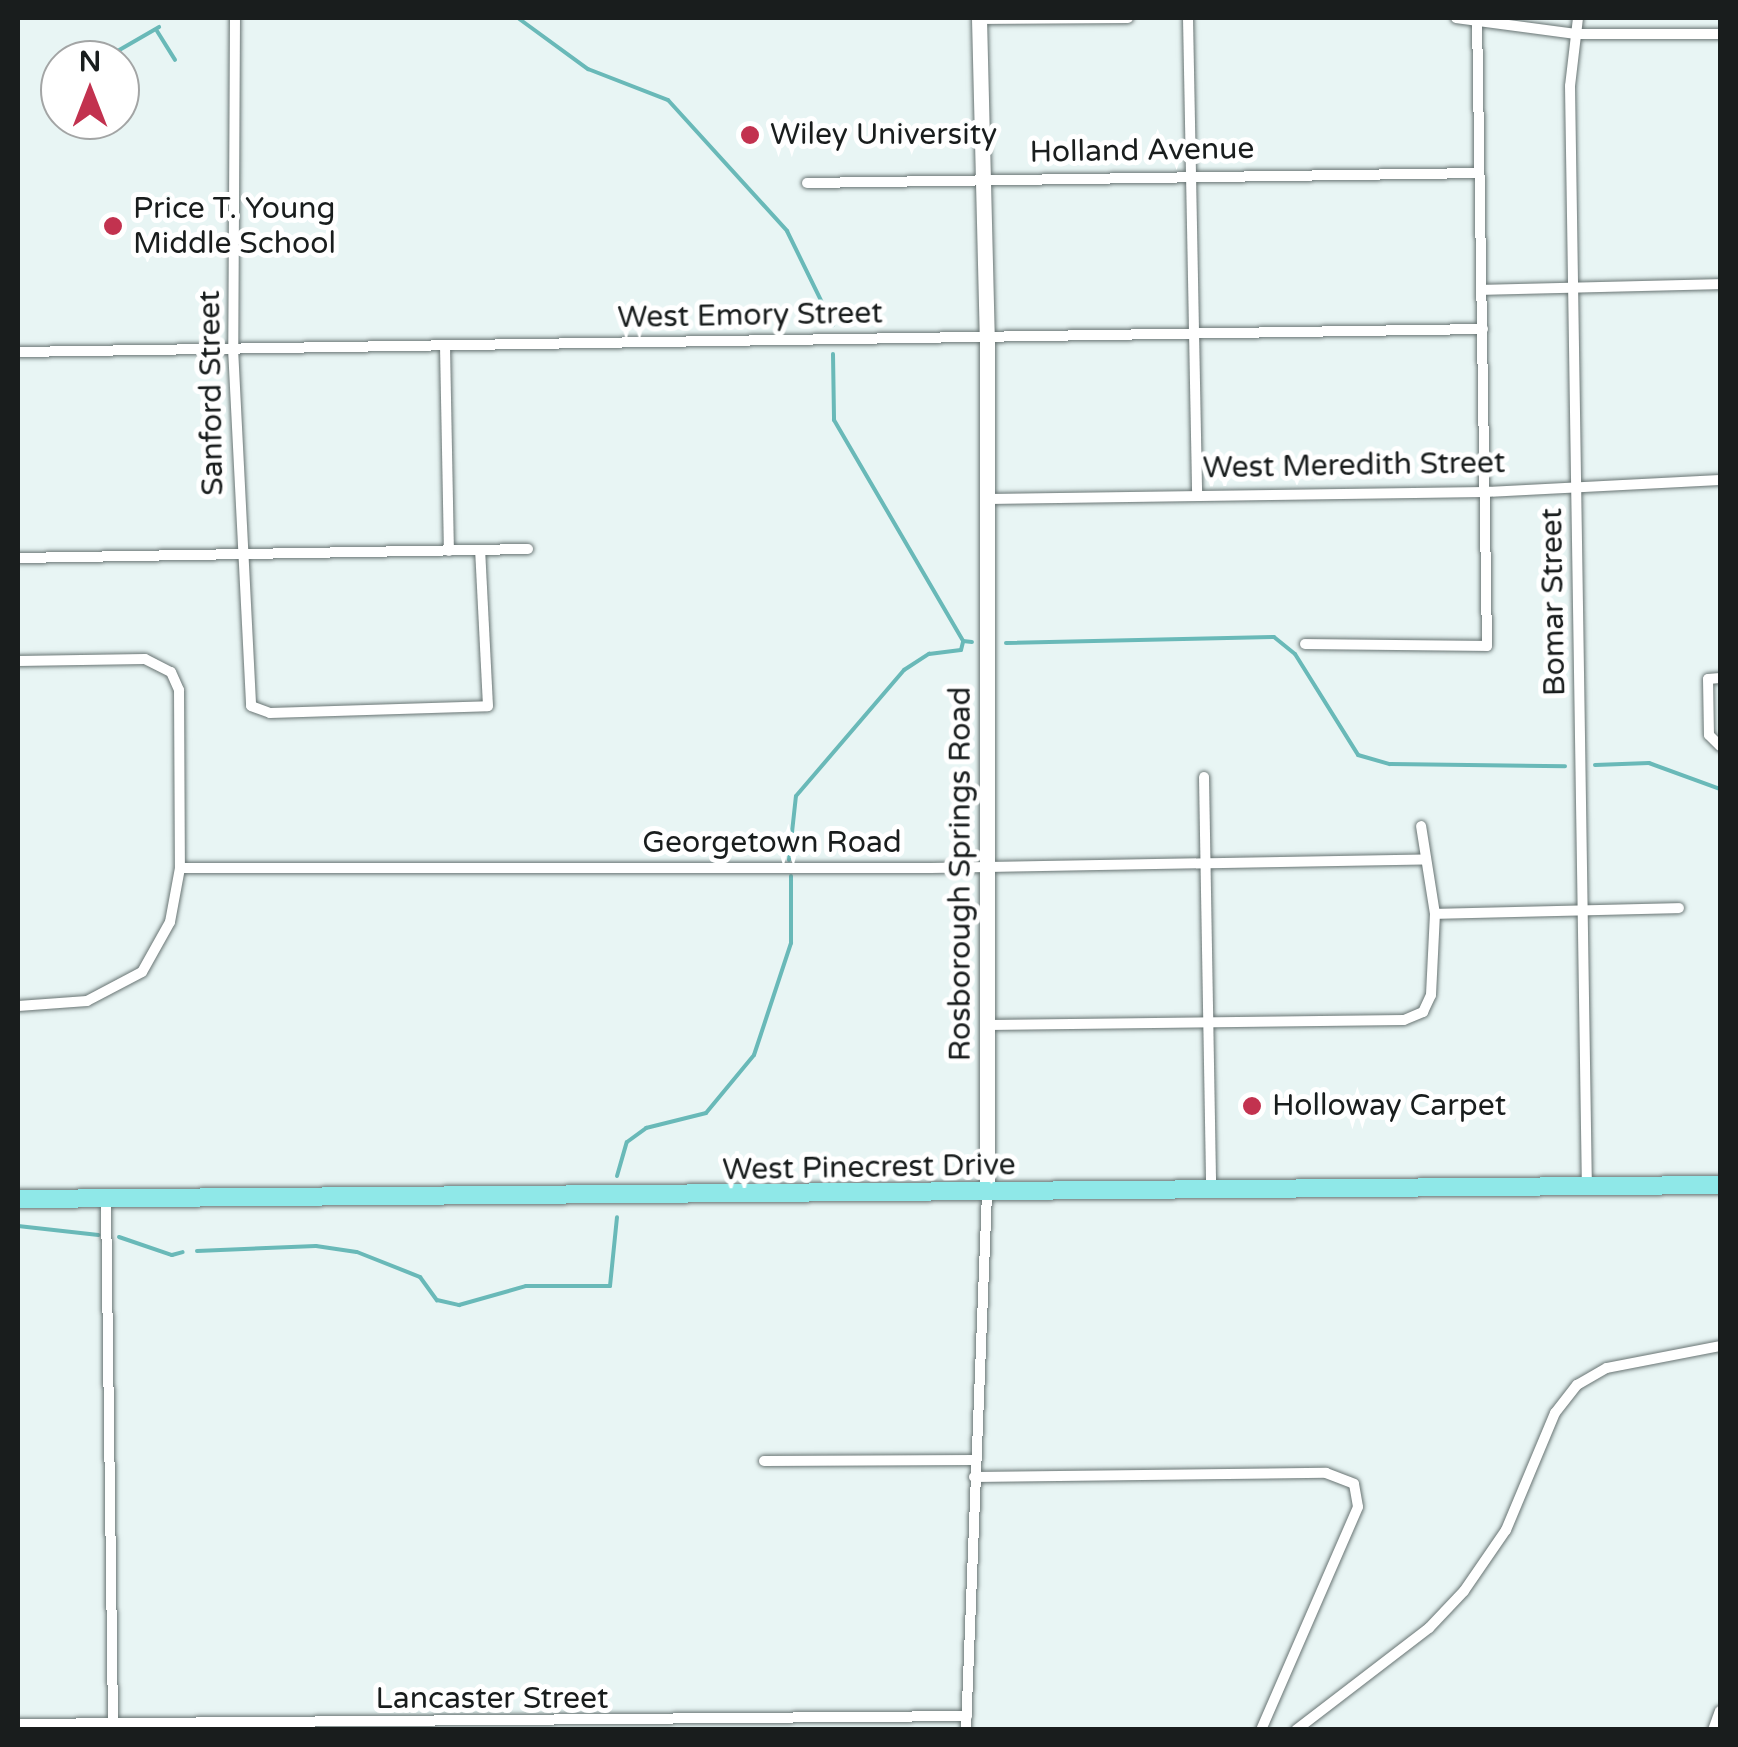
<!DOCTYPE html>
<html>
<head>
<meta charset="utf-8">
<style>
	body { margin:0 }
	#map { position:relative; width:1738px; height:1747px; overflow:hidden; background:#e8f5f4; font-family:"Varela Round",sans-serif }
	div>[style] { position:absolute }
	.stream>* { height:4px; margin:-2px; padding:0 2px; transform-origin:2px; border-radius:2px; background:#69b9b8 }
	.roads { filter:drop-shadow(0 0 2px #687473) drop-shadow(0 0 2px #687473) }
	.street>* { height:10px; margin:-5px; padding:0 5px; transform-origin:5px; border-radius:5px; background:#fff }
	.secondary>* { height:15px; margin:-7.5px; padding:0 7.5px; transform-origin:7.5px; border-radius:7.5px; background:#fff }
	.primary>* { height:18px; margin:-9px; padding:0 9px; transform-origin:9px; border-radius:9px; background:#8fe8e8 }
	.dots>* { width:28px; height:28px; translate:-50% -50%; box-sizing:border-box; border:5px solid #fff; border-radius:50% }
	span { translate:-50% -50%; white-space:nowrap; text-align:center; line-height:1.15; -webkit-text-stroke:10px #fff; paint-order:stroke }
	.poi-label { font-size:30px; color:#191d1d }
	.left { translate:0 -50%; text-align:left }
	.street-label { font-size:30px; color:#191d1d }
	.frame { position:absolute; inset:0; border:20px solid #191d1d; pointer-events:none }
	.north { position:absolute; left:40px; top:40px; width:100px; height:100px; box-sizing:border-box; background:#fff; border:2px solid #a3a5a5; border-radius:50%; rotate:0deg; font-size:28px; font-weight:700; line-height:40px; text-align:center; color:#191d1d }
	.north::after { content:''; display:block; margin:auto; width:35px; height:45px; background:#c2324f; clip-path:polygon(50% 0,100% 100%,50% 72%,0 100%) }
</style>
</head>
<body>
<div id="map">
	<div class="stream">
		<div style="left:518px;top:18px;width:87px;rotate:36.1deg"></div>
		<div style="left:588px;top:69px;width:86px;rotate:21.2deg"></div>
		<div style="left:668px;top:100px;width:177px;rotate:47.7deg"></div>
		<div style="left:787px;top:231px;width:105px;rotate:63.9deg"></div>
		<div style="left:157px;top:31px;width:34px;rotate:58deg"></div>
		<div style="left:71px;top:49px;width:35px;rotate:10deg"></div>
		<div style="left:102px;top:60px;width:66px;rotate:-30.1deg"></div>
		<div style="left:833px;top:354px;width:66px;rotate:89.1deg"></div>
		<div style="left:834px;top:420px;width:256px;rotate:59.7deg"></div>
		<div style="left:963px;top:641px;width:9px;rotate:6deg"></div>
		<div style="left:1006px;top:643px;width:268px;rotate:-1.3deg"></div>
		<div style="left:1274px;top:637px;width:27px;rotate:39deg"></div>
		<div style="left:1295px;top:654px;width:119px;rotate:58deg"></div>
		<div style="left:1358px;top:755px;width:33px;rotate:16deg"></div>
		<div style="left:1390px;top:764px;width:175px;rotate:0.7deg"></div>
		<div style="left:1595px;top:765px;width:54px;rotate:-2.1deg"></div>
		<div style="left:1649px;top:763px;width:76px;rotate:20.1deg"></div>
		<div style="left:789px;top:860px;width:64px;rotate:-83.8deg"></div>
		<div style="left:796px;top:796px;width:166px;rotate:-49.4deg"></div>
		<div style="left:904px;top:670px;width:30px;rotate:-33deg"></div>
		<div style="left:929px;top:654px;width:32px;rotate:-7deg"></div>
		<div style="left:961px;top:650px;width:8px;rotate:-76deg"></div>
		<div style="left:617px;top:1176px;width:35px;rotate:-74deg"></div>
		<div style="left:627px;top:1142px;width:24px;rotate:-36deg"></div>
		<div style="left:646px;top:1128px;width:62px;rotate:-14deg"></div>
		<div style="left:706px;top:1113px;width:75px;rotate:-50.4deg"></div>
		<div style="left:754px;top:1055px;width:118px;rotate:-71.7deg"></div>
		<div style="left:791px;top:943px;width:67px;rotate:-90deg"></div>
		<div style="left:18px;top:1226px;width:81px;rotate:6.4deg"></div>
		<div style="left:119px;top:1237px;width:56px;rotate:18.8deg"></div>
		<div style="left:172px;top:1255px;width:11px;rotate:-15deg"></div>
		<div style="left:197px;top:1251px;width:119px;rotate:-2.4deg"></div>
		<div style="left:316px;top:1246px;width:41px;rotate:8.3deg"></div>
		<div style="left:357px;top:1252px;width:68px;rotate:21.6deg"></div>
		<div style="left:420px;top:1277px;width:29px;rotate:54deg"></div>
		<div style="left:437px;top:1300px;width:23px;rotate:13deg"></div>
		<div style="left:459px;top:1305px;width:70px;rotate:-15.8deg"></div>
		<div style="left:526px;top:1286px;width:84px"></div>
		<div style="left:610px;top:1286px;width:69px;rotate:-84.2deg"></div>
	</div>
	<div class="roads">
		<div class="street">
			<div style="left:235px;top:18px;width:330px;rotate:90.3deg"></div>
			<div style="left:233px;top:348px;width:358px;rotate:87.1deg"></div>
			<div style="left:251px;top:706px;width:20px;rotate:20deg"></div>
			<div style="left:270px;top:713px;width:218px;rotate:-1.8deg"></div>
			<div style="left:488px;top:706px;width:156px;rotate:-92.9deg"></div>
			<div style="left:1188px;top:18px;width:474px;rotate:88.9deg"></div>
			<div style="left:1456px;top:18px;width:121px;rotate:7.6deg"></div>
			<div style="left:1576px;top:34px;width:144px"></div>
			<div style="left:1578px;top:18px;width:68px;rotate:96.7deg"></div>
			<div style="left:1570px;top:86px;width:1101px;rotate:89.12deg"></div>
			<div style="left:980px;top:19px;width:148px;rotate:-0.4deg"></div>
			<div style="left:807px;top:183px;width:671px;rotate:-0.85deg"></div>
			<div style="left:1482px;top:290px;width:238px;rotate:-1.4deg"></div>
			<div style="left:445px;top:346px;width:205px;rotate:88.9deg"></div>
			<div style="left:18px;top:352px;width:1465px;rotate:-0.9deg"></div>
			<div style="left:988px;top:499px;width:497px;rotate:-0.8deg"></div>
			<div style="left:1485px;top:492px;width:235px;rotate:-2.9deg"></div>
			<div style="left:18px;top:558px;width:510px;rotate:-1.01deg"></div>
			<div style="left:1305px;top:644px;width:182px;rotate:0.6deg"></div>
			<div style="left:1487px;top:646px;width:628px;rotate:-90.91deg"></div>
			<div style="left:18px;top:661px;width:127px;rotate:-0.9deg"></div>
			<div style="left:145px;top:659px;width:29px;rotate:27deg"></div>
			<div style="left:171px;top:672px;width:20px;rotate:66deg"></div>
			<div style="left:179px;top:690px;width:178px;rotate:89.7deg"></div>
			<div style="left:180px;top:868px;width:55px;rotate:100.5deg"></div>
			<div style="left:170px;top:922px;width:57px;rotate:119.2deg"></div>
			<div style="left:142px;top:972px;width:62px;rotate:152.2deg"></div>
			<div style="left:87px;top:1001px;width:69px;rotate:175.9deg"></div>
			<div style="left:1720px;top:678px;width:12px;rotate:175deg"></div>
			<div style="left:1708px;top:679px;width:56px;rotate:89deg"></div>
			<div style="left:1709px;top:735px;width:16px;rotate:45deg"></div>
			<div style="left:1204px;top:777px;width:414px;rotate:89deg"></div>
			<div style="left:180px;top:868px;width:751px"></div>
			<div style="left:931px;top:868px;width:493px;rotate:-1deg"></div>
			<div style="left:1435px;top:914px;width:244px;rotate:-1.4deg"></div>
			<div style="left:988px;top:1025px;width:416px;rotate:-0.7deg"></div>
			<div style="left:1404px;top:1020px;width:21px;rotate:-23deg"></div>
			<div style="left:1423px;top:1012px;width:19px;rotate:-65deg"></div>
			<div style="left:1431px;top:995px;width:81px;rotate:-87.2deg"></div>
			<div style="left:1435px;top:914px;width:89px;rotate:-99deg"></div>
			<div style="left:106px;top:1200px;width:522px;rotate:89.23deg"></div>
			<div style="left:764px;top:1461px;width:210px;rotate:-0.3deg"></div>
			<div style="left:974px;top:1477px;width:352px;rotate:-0.7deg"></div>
			<div style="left:1326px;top:1473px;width:30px;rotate:21deg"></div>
			<div style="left:1354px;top:1484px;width:23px;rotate:80deg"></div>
			<div style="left:1358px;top:1507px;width:243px;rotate:113.5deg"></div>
			<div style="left:18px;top:1724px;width:949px;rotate:-0.48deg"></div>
			<div style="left:966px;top:1730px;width:536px;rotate:-87.76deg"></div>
			<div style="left:1296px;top:1730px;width:168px;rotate:-37.5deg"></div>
			<div style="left:1429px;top:1628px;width:51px;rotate:-46.6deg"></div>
			<div style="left:1464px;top:1591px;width:74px;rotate:-55.5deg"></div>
			<div style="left:1506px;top:1530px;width:127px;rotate:-67.3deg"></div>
			<div style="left:1555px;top:1413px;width:36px;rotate:-52deg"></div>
			<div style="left:1577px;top:1385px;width:34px;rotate:-30deg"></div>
			<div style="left:1607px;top:1368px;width:115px;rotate:-11deg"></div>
			<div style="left:1713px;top:1730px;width:20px;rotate:-70deg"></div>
		</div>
		<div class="secondary">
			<div style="left:979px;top:18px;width:320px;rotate:88.6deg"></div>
			<div style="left:987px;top:338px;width:856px;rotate:90deg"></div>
		</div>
		<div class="primary">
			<div style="left:18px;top:1199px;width:1702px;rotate:-0.47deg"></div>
		</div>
	</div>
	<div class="dots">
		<div style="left:750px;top:135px;background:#c2324f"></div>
		<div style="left:113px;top:226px;background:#c2324f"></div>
		<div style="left:1252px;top:1106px;background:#c2324f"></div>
	</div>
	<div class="poi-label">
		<span class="left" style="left:770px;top:135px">Wiley University</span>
		<span class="left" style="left:133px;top:226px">Price T. Young<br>Middle School</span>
		<span class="left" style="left:1272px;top:1106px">Holloway Carpet</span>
	</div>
	<div class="street-label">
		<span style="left:1142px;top:151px;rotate:-1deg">Holland Avenue</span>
		<span style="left:750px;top:316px;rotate:-1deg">West Emory Street</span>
		<span style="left:212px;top:393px;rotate:-91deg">Sanford Street</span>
		<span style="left:1354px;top:466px;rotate:-1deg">West Meredith Street</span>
		<span style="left:1554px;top:602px;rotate:-91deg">Bomar Street</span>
		<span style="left:772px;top:843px">Georgetown Road</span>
		<span style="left:961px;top:874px;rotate:-90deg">Rosborough Springs Road</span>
		<span style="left:869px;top:1168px;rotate:-1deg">West Pinecrest Drive</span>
		<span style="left:492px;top:1699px">Lancaster Street</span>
	</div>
	<div class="frame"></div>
	<div class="north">N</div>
</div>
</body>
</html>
